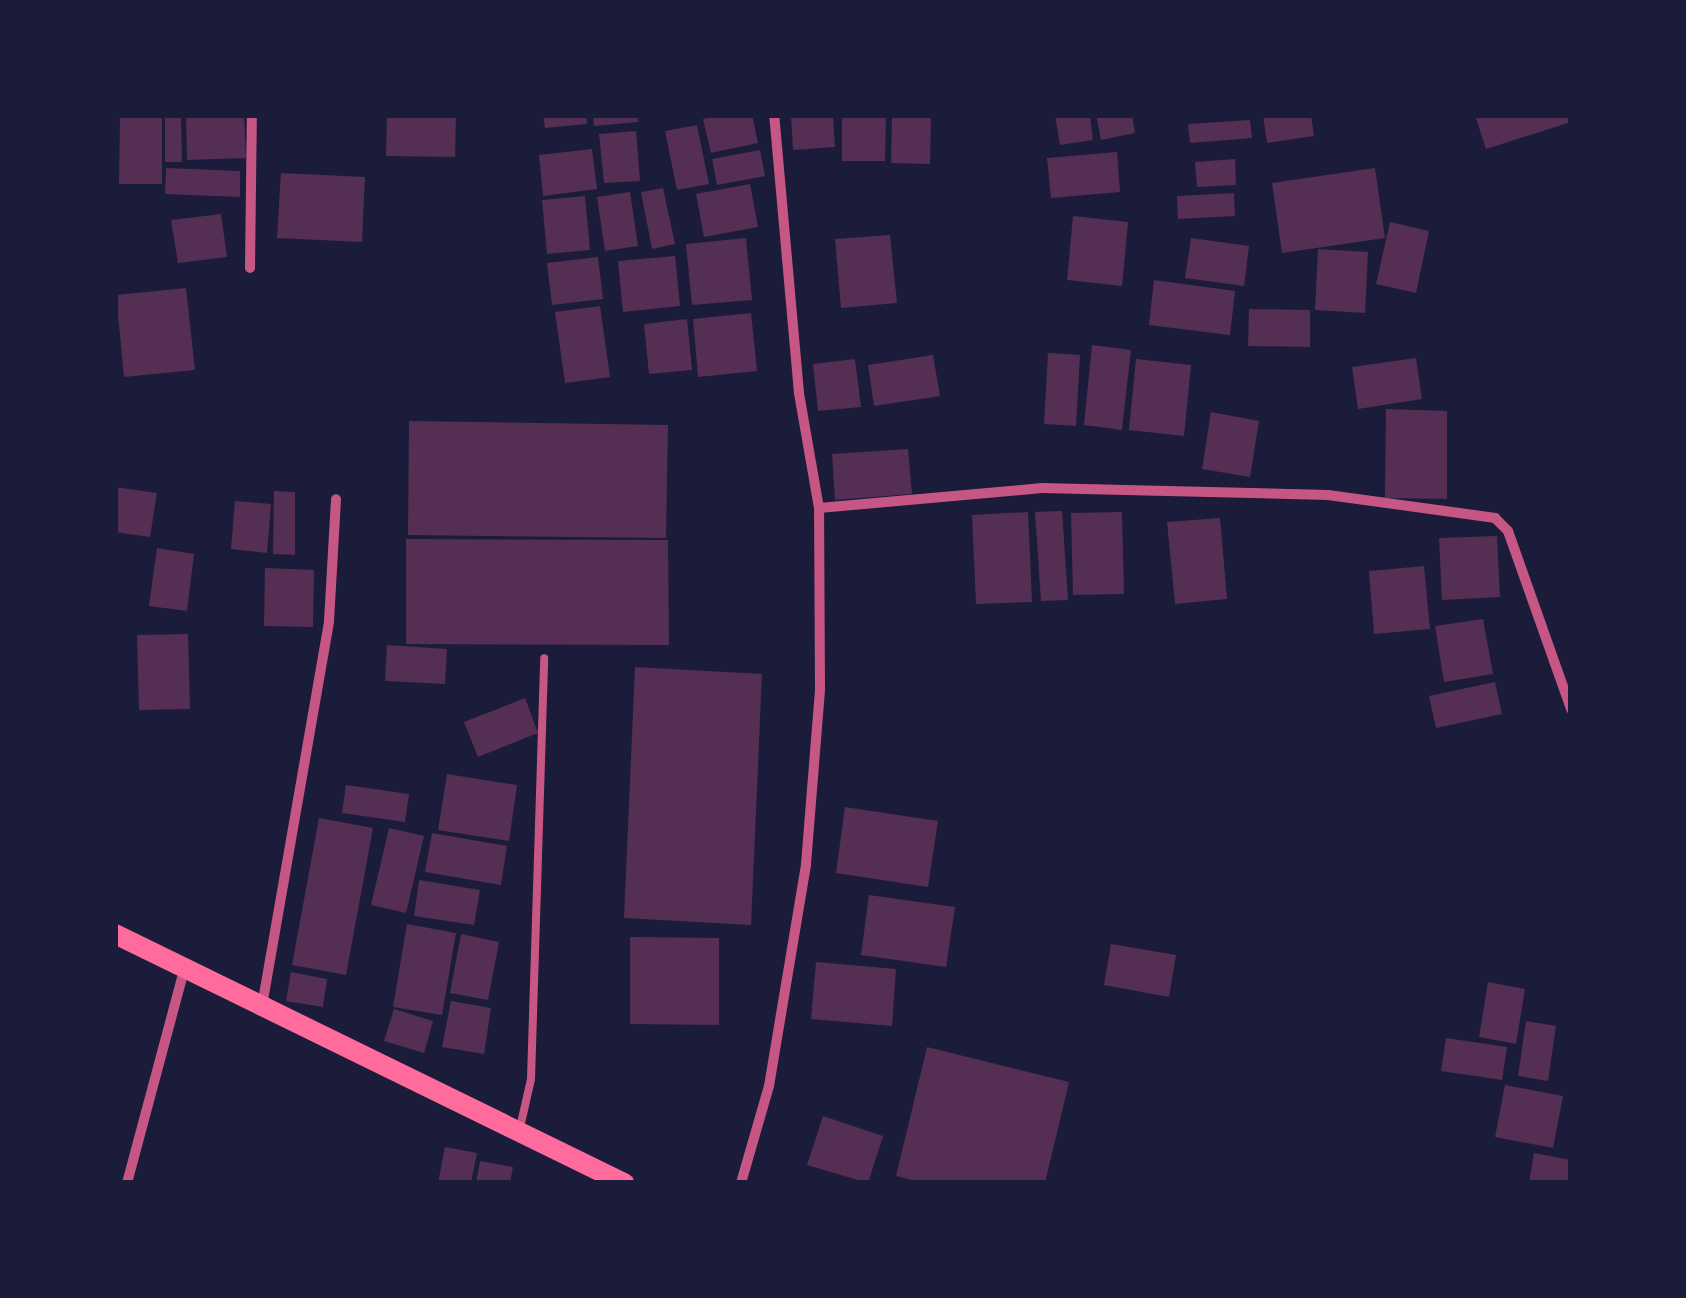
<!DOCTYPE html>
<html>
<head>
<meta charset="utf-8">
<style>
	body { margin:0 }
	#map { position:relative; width:1686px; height:1298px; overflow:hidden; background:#1b1b3a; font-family:Literata,serif }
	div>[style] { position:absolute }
	.building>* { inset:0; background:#542f53 }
	.service>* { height:8px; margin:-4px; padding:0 4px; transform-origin:4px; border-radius:4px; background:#c65784 }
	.minor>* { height:10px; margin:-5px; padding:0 5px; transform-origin:5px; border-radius:5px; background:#c65784 }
	.secondary>* { height:20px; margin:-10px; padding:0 10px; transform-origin:10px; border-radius:10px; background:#ff6b9d }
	span { translate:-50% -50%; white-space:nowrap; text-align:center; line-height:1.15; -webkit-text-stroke:8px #1b1b3a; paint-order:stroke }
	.frame { position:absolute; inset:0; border:118px solid #1b1b3a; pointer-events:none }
</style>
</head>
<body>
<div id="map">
	<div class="building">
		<div style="clip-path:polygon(120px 115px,162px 115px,162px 184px,119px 184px)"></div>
		<div style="clip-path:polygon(165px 115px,181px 115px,182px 162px,165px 162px)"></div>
		<div style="clip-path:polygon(186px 115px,244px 115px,246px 158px,187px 160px)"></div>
		<div style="clip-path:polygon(387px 115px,456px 115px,455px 157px,386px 156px)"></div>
		<div style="clip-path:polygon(543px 115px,586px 115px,587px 124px,545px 128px)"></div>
		<div style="clip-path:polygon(593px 115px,638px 115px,638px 122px,594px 126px)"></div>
		<div style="clip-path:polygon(723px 115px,752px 115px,758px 143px,711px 153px,703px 119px)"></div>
		<div style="clip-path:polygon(791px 115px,833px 115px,835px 147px,793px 150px)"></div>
		<div style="clip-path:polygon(842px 115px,886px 115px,885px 161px,842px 161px)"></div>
		<div style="clip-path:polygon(892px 115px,931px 115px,930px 164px,891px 163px)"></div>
		<div style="clip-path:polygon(1055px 115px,1090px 115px,1093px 140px,1060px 145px)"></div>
		<div style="clip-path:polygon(1096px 115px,1132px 115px,1135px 133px,1101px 140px)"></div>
		<div style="clip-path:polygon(1263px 115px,1311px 115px,1314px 136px,1267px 143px)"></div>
		<div style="clip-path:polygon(1475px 115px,1571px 115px,1571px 122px,1486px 149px)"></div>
		<div style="clip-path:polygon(1250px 120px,1252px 138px,1190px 143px,1188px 124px)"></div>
		<div style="clip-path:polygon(697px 125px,709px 184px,677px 190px,665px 131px)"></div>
		<div style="clip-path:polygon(636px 131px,640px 181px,604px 183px,599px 134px)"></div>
		<div style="clip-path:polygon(592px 149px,597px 189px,543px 196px,539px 155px)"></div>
		<div style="clip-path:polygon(760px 150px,765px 176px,717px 185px,712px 159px)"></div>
		<div style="clip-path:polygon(1117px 152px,1120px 192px,1051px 198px,1047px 158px)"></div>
		<div style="clip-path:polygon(1235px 159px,1236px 185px,1197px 187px,1195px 162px)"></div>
		<div style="clip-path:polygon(166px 168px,240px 171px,240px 197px,165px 194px)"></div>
		<div style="clip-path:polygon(1375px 168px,1385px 238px,1282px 253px,1272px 183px)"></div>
		<div style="clip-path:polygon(281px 173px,365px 177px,362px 242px,277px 238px)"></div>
		<div style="clip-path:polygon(750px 184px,758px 227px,704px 237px,696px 194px)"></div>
		<div style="clip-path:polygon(663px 188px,675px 244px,652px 249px,641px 192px)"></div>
		<div style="clip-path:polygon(630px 192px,638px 246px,605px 251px,597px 197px)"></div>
		<div style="clip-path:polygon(1234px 193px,1235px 216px,1178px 219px,1177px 196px)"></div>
		<div style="clip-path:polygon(585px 196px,590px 250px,547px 254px,542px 200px)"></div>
		<div style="clip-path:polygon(221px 214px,227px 257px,178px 263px,171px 220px)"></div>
		<div style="clip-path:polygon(1073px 216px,1128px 222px,1122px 286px,1067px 280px)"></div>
		<div style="clip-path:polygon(1390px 222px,1429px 231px,1416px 293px,1376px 284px)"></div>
		<div style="clip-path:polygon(890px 235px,897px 303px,841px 308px,835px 239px)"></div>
		<div style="clip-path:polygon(746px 238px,752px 300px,692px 305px,686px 244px)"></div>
		<div style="clip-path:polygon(1191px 238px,1249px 246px,1244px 286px,1185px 278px)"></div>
		<div style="clip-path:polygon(1318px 249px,1368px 252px,1365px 313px,1315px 310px)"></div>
		<div style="clip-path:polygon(675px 256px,680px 306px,623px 312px,618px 261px)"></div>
		<div style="clip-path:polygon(598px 257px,603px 299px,552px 305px,547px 263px)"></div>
		<div style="clip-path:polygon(1154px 280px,1235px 291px,1230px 335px,1149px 325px)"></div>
		<div style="clip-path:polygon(186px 288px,195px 370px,124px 377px,116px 295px)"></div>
		<div style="clip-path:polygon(600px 306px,610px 377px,565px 383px,555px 312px)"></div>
		<div style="clip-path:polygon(1249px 309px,1310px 310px,1310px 347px,1248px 346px)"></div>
		<div style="clip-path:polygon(751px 313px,757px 371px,698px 377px,693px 319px)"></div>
		<div style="clip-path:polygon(687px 319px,692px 370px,649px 374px,644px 324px)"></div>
		<div style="clip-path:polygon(1092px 345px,1131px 350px,1122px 430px,1084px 425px)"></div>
		<div style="clip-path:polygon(1048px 353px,1080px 355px,1076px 426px,1044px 424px)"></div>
		<div style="clip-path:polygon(933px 355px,940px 396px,874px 406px,868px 365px)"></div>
		<div style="clip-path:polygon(1416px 358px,1422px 399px,1358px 409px,1352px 367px)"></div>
		<div style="clip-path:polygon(855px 359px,861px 407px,818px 411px,813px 364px)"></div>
		<div style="clip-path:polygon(1136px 359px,1191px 365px,1184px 436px,1129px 430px)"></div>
		<div style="clip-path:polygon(1386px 409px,1447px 411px,1447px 499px,1385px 498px)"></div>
		<div style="clip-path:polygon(1211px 412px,1259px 421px,1250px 477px,1202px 469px)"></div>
		<div style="clip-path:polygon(409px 421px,668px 425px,666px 538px,408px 535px)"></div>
		<div style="clip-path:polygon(908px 449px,912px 494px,835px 500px,832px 454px)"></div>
		<div style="clip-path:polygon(115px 487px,157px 493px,150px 537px,115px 532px)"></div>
		<div style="clip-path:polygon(274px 491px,295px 492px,295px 555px,273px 554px)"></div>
		<div style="clip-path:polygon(235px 501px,271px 504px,267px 553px,231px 549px)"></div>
		<div style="clip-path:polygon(1062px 511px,1068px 600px,1041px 601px,1035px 512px)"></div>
		<div style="clip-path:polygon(1028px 512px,1032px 602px,976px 604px,972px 515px)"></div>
		<div style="clip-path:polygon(1122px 512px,1124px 594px,1073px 595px,1071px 513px)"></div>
		<div style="clip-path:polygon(1220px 518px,1227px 599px,1175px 604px,1167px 522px)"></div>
		<div style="clip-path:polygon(1497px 536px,1500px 597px,1442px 600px,1439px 538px)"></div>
		<div style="clip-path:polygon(406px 539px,668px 540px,669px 645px,406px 644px)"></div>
		<div style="clip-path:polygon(157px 548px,194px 554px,187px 611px,149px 606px)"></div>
		<div style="clip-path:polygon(1424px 566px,1430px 629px,1374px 634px,1369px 571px)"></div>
		<div style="clip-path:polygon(265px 568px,314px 570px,313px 627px,264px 626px)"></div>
		<div style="clip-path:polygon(1483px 619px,1493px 674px,1444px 682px,1435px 626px)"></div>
		<div style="clip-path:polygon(188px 634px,190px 709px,139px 710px,137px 635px)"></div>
		<div style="clip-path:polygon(387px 645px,447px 649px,445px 684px,385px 681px)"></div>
		<div style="clip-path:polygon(635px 667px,762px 674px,751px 925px,624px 918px)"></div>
		<div style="clip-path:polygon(1495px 682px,1502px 714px,1436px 728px,1429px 696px)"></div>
		<div style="clip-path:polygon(525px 698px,538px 733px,478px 757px,464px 722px)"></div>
		<div style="clip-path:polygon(447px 774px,517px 785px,509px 841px,438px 830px)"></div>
		<div style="clip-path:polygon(346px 785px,409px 794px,405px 822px,342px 813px)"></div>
		<div style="clip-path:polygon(845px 807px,938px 821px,928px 887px,836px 873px)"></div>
		<div style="clip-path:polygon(319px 818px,373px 828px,346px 975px,292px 965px)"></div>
		<div style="clip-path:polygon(389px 828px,424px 836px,406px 913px,371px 905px)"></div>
		<div style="clip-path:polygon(432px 833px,507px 846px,501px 885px,425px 872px)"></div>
		<div style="clip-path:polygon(419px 880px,480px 890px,474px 925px,414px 916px)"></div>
		<div style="clip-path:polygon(869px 895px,955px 907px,946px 967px,861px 955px)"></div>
		<div style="clip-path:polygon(407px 924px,456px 933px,442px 1015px,393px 1007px)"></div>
		<div style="clip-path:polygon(461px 934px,499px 942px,488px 1000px,450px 993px)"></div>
		<div style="clip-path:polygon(630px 937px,719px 938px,719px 1025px,630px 1024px)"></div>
		<div style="clip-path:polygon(1111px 944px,1176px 955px,1169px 997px,1104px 985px)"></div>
		<div style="clip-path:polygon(816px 962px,896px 969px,892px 1026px,811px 1019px)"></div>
		<div style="clip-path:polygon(291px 972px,327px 979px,323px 1007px,286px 1001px)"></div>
		<div style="clip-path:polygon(1488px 982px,1525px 989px,1516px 1044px,1479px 1037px)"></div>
		<div style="clip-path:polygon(451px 1001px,491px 1008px,484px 1054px,442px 1047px)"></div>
		<div style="clip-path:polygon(394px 1009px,433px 1021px,424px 1053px,384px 1041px)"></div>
		<div style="clip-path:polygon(1526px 1021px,1556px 1026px,1548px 1081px,1518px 1076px)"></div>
		<div style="clip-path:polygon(1446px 1038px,1507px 1047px,1502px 1080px,1441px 1071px)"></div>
		<div style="clip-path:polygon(927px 1047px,1069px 1082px,1045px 1183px,923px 1183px,896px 1176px)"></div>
		<div style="clip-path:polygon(1505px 1085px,1563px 1096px,1553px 1148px,1495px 1137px)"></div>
		<div style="clip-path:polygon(823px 1116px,883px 1136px,868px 1183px,807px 1165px)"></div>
		<div style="clip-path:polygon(445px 1147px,477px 1153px,471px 1183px,438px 1183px)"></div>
		<div style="clip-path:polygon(1534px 1153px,1571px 1160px,1571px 1183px,1529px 1183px)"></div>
		<div style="clip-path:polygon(480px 1161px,513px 1167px,510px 1183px,476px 1183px)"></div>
	</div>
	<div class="service">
		<div style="left:519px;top:1132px;width:54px;rotate:-77.2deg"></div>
		<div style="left:531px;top:1079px;width:421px;rotate:-88.2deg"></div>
	</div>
	<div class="minor">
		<div style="left:250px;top:268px;width:153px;rotate:-89.3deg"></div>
		<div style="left:819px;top:508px;width:224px;rotate:-5.1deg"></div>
		<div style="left:1042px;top:488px;width:286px;rotate:1.4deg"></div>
		<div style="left:1328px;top:495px;width:169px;rotate:7.8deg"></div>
		<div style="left:1495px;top:518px;width:18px;rotate:45deg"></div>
		<div style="left:1508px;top:531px;width:189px;rotate:70.5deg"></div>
		<div style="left:262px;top:1006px;width:391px;rotate:-80.1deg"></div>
		<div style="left:329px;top:621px;width:122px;rotate:-86.7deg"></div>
		<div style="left:127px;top:1183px;width:224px;rotate:-75deg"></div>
		<div style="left:741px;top:1183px;width:101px;rotate:-73.9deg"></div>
		<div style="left:769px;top:1086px;width:225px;rotate:-80.5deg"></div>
		<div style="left:806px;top:864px;width:176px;rotate:-85.4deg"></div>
		<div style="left:820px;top:689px;width:181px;rotate:-90.3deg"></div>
		<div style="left:819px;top:508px;width:117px;rotate:-99.9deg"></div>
		<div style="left:799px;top:393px;width:279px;rotate:-95.1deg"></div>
	</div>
	<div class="secondary">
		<div style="left:115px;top:934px;width:567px;rotate:26.07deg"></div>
	</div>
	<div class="frame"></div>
</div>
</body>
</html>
